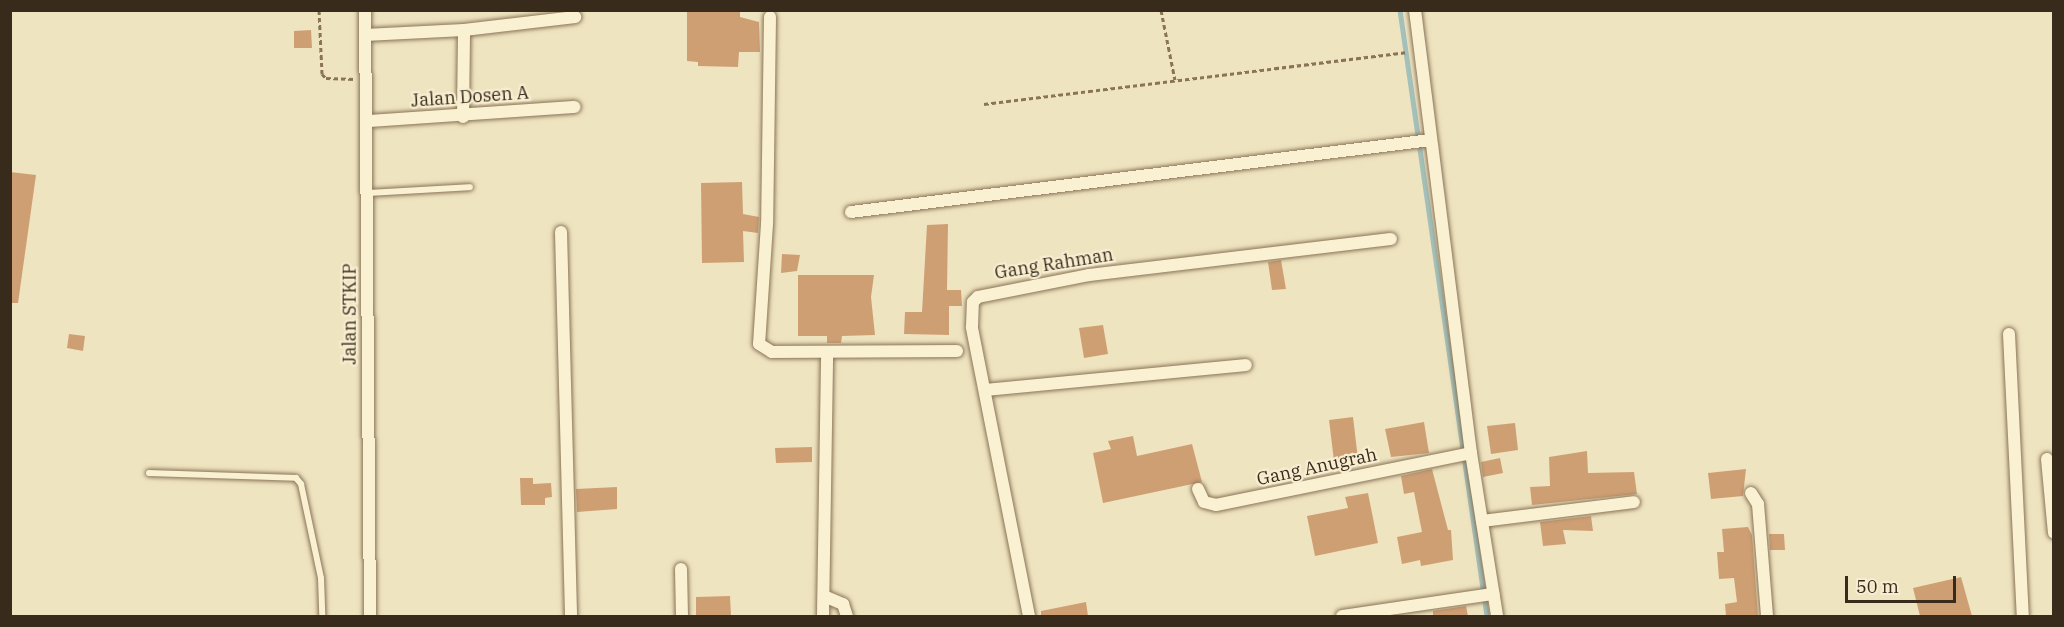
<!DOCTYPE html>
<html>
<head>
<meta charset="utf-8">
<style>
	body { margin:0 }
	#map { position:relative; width:2064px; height:627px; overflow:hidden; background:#efe4c0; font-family:"IBM Plex Serif",serif }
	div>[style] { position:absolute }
	.stream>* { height:4.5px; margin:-2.25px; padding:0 2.25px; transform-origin:2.25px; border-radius:2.25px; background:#a3c1ba }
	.building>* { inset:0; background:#cf9f74 }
	.path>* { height:3px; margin-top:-1.5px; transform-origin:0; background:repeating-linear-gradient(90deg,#897457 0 4.5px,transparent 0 7.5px) }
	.roads { filter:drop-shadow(0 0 2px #897457) drop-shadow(0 0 2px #897457) }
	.lane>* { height:6px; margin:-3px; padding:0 3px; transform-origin:3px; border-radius:3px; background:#faf1d3 }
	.street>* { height:12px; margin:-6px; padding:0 6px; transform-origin:6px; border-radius:6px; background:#faf1d3 }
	span { translate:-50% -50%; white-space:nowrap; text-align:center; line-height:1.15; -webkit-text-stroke:4.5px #f7edd0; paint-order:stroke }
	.street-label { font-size:18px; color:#382b1c }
	.frame { position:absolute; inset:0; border:12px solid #382b1c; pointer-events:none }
	.scale { position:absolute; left:1845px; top:576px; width:111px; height:27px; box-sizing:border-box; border:3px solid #382b1c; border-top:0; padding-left:8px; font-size:18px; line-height:21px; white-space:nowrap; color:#382b1c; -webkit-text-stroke:4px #f7edd0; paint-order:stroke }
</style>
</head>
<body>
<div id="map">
	<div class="stream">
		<div style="left:1400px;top:10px;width:612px;rotate:81.83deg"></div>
	</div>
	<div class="building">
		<div style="clip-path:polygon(687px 10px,740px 10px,740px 17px,759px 22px,760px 52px,739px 52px,738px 67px,698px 66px,698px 62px,687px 61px)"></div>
		<div style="clip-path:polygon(311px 30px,312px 48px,294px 48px,294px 31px)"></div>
		<div style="clip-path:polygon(10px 172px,36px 175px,18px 303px,10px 303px)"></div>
		<div style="clip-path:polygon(742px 182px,743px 214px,759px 217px,758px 233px,743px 231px,744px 262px,702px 263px,701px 183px)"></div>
		<div style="clip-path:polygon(948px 224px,947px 290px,961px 290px,962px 306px,949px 306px,949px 335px,904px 334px,905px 312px,922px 312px,927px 225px)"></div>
		<div style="clip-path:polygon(782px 254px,800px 255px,797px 271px,781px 273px)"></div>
		<div style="clip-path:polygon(1281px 260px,1286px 289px,1272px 290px,1268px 262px)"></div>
		<div style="clip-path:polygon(798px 275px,874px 275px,871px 297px,875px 335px,842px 336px,841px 343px,827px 343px,827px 336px,798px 336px)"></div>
		<div style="clip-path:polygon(1103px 325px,1108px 354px,1084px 358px,1079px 328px)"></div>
		<div style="clip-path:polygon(69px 334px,85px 336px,83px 351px,67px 348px)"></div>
		<div style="clip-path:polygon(1353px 417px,1358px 459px,1334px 461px,1329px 420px)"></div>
		<div style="clip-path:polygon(1424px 422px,1429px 453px,1391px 457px,1385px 429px)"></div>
		<div style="clip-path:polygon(1515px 423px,1518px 450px,1491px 454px,1487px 426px)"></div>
		<div style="clip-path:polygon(1133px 436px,1137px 456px,1192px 444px,1202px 482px,1103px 503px,1093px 453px,1111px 449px,1108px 441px)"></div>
		<div style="clip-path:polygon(812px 447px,812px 462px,776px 463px,775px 448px)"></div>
		<div style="clip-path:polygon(1587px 451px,1588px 473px,1634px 472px,1637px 494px,1532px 505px,1530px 487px,1550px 486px,1549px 457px)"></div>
		<div style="clip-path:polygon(1500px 458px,1503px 473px,1483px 477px,1481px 462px)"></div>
		<div style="clip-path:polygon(1432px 469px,1448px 530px,1451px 530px,1453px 560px,1421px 566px,1420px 560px,1402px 564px,1397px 537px,1422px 532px,1414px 492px,1404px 494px,1401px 476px)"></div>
		<div style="clip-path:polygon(1746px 469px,1743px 496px,1711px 499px,1708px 473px)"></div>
		<div style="clip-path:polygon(520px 478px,533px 478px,533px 484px,551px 483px,552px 497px,545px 498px,545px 505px,521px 505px)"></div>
		<div style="clip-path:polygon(617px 487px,617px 509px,577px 512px,576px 489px)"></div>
		<div style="clip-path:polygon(1368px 493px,1378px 543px,1315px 556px,1307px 516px,1348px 508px,1345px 497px)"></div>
		<div style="clip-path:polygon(1591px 516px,1593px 531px,1563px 530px,1566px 544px,1543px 546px,1540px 522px)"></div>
		<div style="clip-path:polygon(1748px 527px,1752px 535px,1758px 616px,1726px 616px,1725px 604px,1737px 602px,1734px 578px,1719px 579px,1717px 552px,1724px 552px,1722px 529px)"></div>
		<div style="clip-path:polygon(1769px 534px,1784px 534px,1785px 550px,1770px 550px)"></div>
		<div style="clip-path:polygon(1961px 577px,1972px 616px,1920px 616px,1913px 588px)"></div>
		<div style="clip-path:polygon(730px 596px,731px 616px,696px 615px,696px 597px)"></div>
		<div style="clip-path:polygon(1086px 602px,1088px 616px,1041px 616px,1041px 611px)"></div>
		<div style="clip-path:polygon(1466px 606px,1468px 616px,1433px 616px,1433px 611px)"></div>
	</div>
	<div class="path">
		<div style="left:319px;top:10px;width:64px;rotate:87.3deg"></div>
		<div style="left:322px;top:74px;width:6px;rotate:45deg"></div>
		<div style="left:326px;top:78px;width:29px;rotate:2deg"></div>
		<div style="left:1161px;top:10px;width:71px;rotate:78.7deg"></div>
		<div style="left:984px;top:104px;width:427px;rotate:-7deg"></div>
	</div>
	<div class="roads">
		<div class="lane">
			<div style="left:367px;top:193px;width:103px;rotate:-3.3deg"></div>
			<div style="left:149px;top:473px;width:147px;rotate:1.9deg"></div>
			<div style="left:296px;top:478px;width:8px;rotate:50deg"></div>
			<div style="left:301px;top:484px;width:96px;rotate:78deg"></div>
			<div style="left:321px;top:578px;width:38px;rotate:88deg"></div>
		</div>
		<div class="street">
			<div style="left:365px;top:10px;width:606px;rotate:89.53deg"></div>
			<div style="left:1415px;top:10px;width:447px;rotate:82.8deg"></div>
			<div style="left:1471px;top:453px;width:165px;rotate:80.9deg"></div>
			<div style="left:770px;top:17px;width:207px;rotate:90.8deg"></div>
			<div style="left:767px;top:224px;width:120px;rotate:93.8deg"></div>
			<div style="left:759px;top:344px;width:15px;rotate:32deg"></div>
			<div style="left:772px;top:352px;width:185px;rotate:-0.3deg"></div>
			<div style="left:365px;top:35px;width:99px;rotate:-2.9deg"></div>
			<div style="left:464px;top:30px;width:112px;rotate:-6.7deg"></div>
			<div style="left:463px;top:117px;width:87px;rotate:-89.3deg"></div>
			<div style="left:368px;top:121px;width:207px;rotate:-3.9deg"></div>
			<div style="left:851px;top:212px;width:584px;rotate:-7.08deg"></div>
			<div style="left:561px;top:232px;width:384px;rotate:88.5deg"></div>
			<div style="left:2009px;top:334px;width:282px;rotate:87.2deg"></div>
			<div style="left:986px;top:390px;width:261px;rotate:-5.5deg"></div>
			<div style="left:2047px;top:459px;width:74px;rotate:84.6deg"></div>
			<div style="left:1198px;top:489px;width:14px;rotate:65deg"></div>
			<div style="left:1204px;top:502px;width:12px;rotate:14deg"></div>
			<div style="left:1216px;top:505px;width:260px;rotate:-11.5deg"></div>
			<div style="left:1751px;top:493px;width:13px;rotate:58deg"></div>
			<div style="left:1758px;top:504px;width:112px;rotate:85.4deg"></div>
			<div style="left:1482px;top:521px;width:153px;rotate:-7.1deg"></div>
			<div style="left:681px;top:569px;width:47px;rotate:88.8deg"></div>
			<div style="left:824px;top:596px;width:21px;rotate:23deg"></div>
			<div style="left:843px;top:604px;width:13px;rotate:72deg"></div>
			<div style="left:823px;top:616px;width:262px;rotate:-89.1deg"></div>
			<div style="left:1029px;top:616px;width:295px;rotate:-101.2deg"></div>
			<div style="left:972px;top:327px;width:25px;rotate:-88deg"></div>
			<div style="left:973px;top:302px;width:7px;rotate:-45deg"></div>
			<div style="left:978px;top:297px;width:113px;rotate:-11.2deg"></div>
			<div style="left:1089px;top:275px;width:304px;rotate:-6.8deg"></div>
			<div style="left:1342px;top:616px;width:153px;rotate:-8.3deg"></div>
		</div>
	</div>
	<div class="street-label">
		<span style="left:470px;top:97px;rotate:-4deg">Jalan Dosen A</span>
		<span style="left:1054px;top:264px;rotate:-9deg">Gang Rahman</span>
		<span style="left:350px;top:314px;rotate:-90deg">Jalan STKIP</span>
		<span style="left:1317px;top:467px;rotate:-12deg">Gang Anugrah</span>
	</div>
	<div class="frame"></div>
	<div class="scale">50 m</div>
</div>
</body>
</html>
